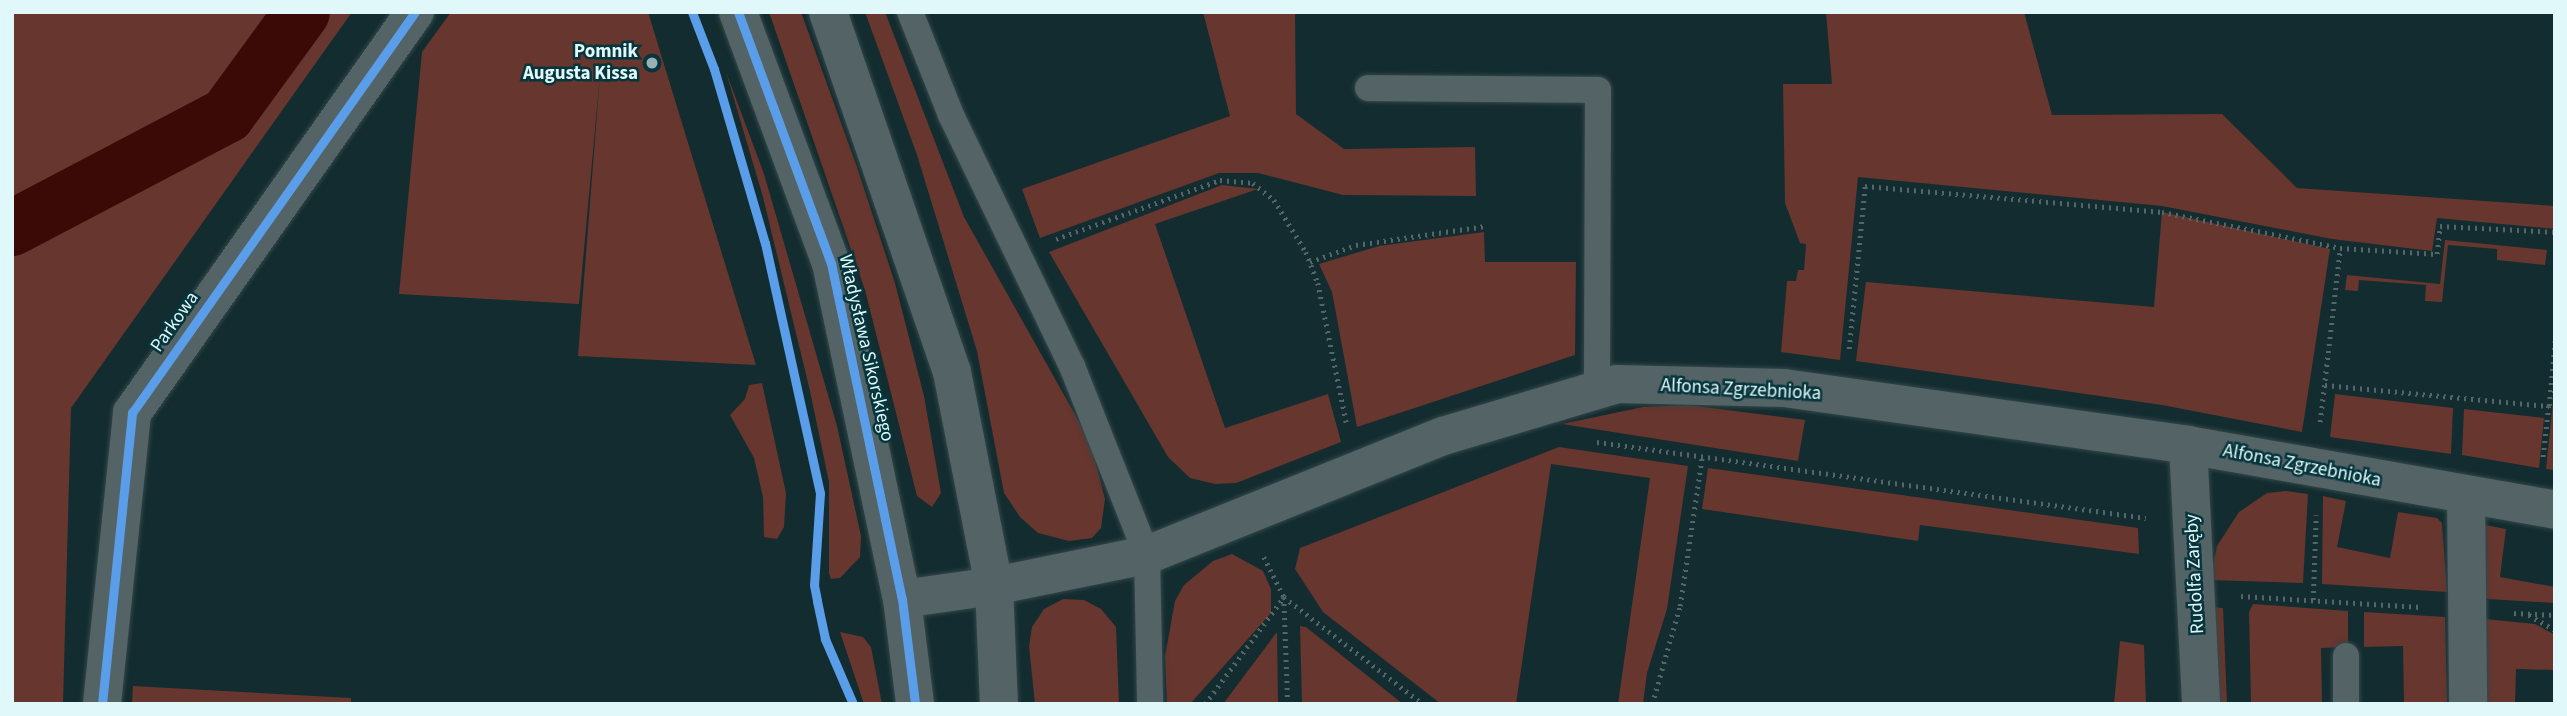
<!DOCTYPE html>
<html>
<head>
<meta charset="utf-8">
<style>
	body { margin:0 }
	#map { position:relative; width:2567px; height:716px; overflow:hidden; background:#132c2f; font-family:"Source Sans 3",sans-serif }
	div>[style] { position:absolute }
	.green>* { inset:0; background:#67362e }
	.canal>* { height:56px; margin:-28px; padding:0 28px; transform-origin:28px; border-radius:28px; background:#3b0906 }
	.path>* { height:4.5px; margin-top:-2.25px; transform-origin:0; background:repeating-linear-gradient(90deg,#556668 0 2px,transparent 0 7px) }
	.roads { filter:drop-shadow(0 0 2px #324749) drop-shadow(0 0 2px #324749) }
	.service>* { height:26px; margin:-13px; padding:0 13px; transform-origin:13px; border-radius:13px; background:#546366 }
	.minor>* { height:38px; margin:-19px; padding:0 19px; transform-origin:19px; border-radius:19px; background:#546366 }
	.tertiary>* { height:38px; margin:-19px; padding:0 19px; transform-origin:19px; border-radius:19px; background:#546366 }
	.cycleway>* { height:9px; margin:-4.5px; padding:0 4.5px; transform-origin:4.5px; border-radius:4.5px; background:#5a9eea }
	.dots>* { width:19px; height:19px; translate:-50% -50%; box-sizing:border-box; border:4px solid #06353c; border-radius:50% }
	span { translate:-50% -50%; white-space:nowrap; text-align:center; line-height:1.15; -webkit-text-stroke:5px #06353c; paint-order:stroke }
	.poi-label { font-size:19px; color:#e1f8fb; font-weight:700 }
	.right { translate:-100% -50%; text-align:right }
	.street-label { font-size:19px; color:#e1f8fb }
	.frame { position:absolute; inset:0; border:14px solid #e1f8fb; pointer-events:none }
</style>
</head>
<body>
<div id="map">
	<div class="green">
		<div style="clip-path:polygon(12px 12px,352px 12px,71px 408px,63px 704px,12px 704px)"></div>
		<div style="clip-path:polygon(451px 12px,648px 12px,756px 365px,578px 356px,600px 75px,579px 304px,399px 294px,422px 52px)"></div>
		<div style="clip-path:polygon(769px 12px,801px 12px,857px 167px,895px 283px,924px 396px,941px 493px,932px 507px,917px 496px,865px 290px)"></div>
		<div style="clip-path:polygon(865px 12px,885px 12px,964px 217px,1090px 441px,1105px 499px,1101px 528px,1092px 538px,1069px 541px,1038px 533px,1020px 517px,1004px 493px,977px 351px,917px 155px)"></div>
		<div style="clip-path:polygon(1203px 12px,1295px 12px,1296px 114px,1344px 149px,1475px 147px,1476px 196px,1343px 195px,1258px 173px,1219px 173px,1040px 238px,1022px 189px,1230px 116px)"></div>
		<div style="clip-path:polygon(1826px 12px,2024px 12px,2052px 115px,2222px 114px,2297px 188px,2555px 206px,2555px 229px,2437px 218px,2432px 251px,2332px 239px,2162px 206px,1858px 177px,1840px 360px,1781px 352px,1787px 281px,1796px 281px,1798px 270px,1804px 270px,1806px 244px,1800px 243px,1785px 203px,1783px 84px,1832px 84px)"></div>
		<div style="clip-path:polygon(726px 72px,764px 174px,837px 426px,861px 536px,860px 557px,840px 578px,831px 579px,829px 573px,829px 482px,810px 391px,763px 197px)"></div>
		<div style="clip-path:polygon(1222px 185px,1258px 189px,1155px 224px,1225px 428px,1328px 394px,1341px 442px,1236px 483px,1215px 484px,1190px 478px,1168px 457px,1049px 252px)"></div>
		<div style="clip-path:polygon(2162px 212px,2330px 249px,2302px 432px,2162px 405px,1856px 361px,1866px 282px,2154px 307px)"></div>
		<div style="clip-path:polygon(1484px 232px,1485px 262px,1576px 262px,1575px 355px,1357px 427px,1332px 292px,1319px 264px,1379px 246px)"></div>
		<div style="clip-path:polygon(2445px 240px,2547px 250px,2545px 265px,2497px 260px,2497px 249px,2448px 245px,2442px 302px,2425px 301px,2426px 285px,2359px 280px,2358px 291px,2345px 290px,2347px 275px,2440px 284px)"></div>
		<div style="clip-path:polygon(2555px 382px,2555px 470px,2546px 469px)"></div>
		<div style="clip-path:polygon(762px 383px,786px 493px,784px 527px,777px 539px,764px 537px,763px 497px,754px 458px,730px 415px,745px 399px,749px 385px)"></div>
		<div style="clip-path:polygon(2335px 394px,2453px 408px,2451px 454px,2330px 437px)"></div>
		<div style="clip-path:polygon(1688px 405px,1805px 420px,1798px 461px,1562px 424px,1643px 407px)"></div>
		<div style="clip-path:polygon(2464px 409px,2544px 418px,2539px 468px,2462px 455px)"></div>
		<div style="clip-path:polygon(1559px 447px,1688px 466px,1667px 609px,1647px 673px,1643px 704px,1618px 704px,1650px 478px,1551px 464px,1516px 704px,1441px 704px,1323px 612px,1295px 569px,1300px 548px)"></div>
		<div style="clip-path:polygon(1708px 468px,2138px 528px,2139px 554px,1920px 525px,1918px 541px,1702px 509px)"></div>
		<div style="clip-path:polygon(2286px 491px,2308px 494px,2303px 583px,2210px 580px,2217px 546px,2239px 512px,2267px 493px)"></div>
		<div style="clip-path:polygon(2323px 496px,2346px 501px,2337px 547px,2390px 558px,2398px 512px,2437px 518px,2442px 523px,2447px 592px,2322px 584px)"></div>
		<div style="clip-path:polygon(2485px 525px,2506px 529px,2500px 577px,2555px 587px,2555px 603px,2487px 599px,2482px 593px)"></div>
		<div style="clip-path:polygon(1232px 554px,1263px 571px,1271px 589px,1271px 613px,1190px 704px,1167px 704px,1165px 656px,1175px 601px,1184px 585px,1213px 561px)"></div>
		<div style="clip-path:polygon(1063px 599px,1084px 600px,1101px 609px,1116px 627px,1119px 704px,1035px 704px,1029px 646px,1032px 627px,1044px 609px)"></div>
		<div style="clip-path:polygon(2253px 604px,2348px 611px,2348px 647px,2321px 648px,2322px 704px,2251px 704px,2249px 612px)"></div>
		<div style="clip-path:polygon(2210px 607px,2223px 608px,2227px 704px,2211px 704px)"></div>
		<div style="clip-path:polygon(2364px 612px,2445px 617px,2447px 704px,2404px 704px,2403px 646px,2364px 647px)"></div>
		<div style="clip-path:polygon(2485px 619px,2535px 624px,2555px 635px,2555px 670px,2516px 669px,2515px 704px,2487px 704px)"></div>
		<div style="clip-path:polygon(1300px 626px,1306px 627px,1403px 704px,1302px 704px)"></div>
		<div style="clip-path:polygon(840px 632px,863px 637px,871px 647px,882px 704px,864px 704px)"></div>
		<div style="clip-path:polygon(1277px 632px,1278px 704px,1223px 704px)"></div>
		<div style="clip-path:polygon(2120px 641px,2144px 645px,2146px 704px,2114px 704px)"></div>
		<div style="clip-path:polygon(133px 686px,351px 698px,351px 704px,132px 704px)"></div>
	</div>
	<div class="canal">
		<div style="left:12px;top:228px;width:243px;rotate:-27.7deg"></div>
		<div style="left:227px;top:115px;width:127px;rotate:-53.9deg"></div>
	</div>
	<div class="path">
		<div style="left:1056px;top:239px;width:174px;rotate:-19.8deg"></div>
		<div style="left:1220px;top:180px;width:33px;rotate:5deg"></div>
		<div style="left:1253px;top:183px;width:27px;rotate:39deg"></div>
		<div style="left:1274px;top:200px;width:61px;rotate:58.4deg"></div>
		<div style="left:1306px;top:252px;width:33px;rotate:69deg"></div>
		<div style="left:1318px;top:283px;width:145px;rotate:78.5deg"></div>
		<div style="left:1310px;top:262px;width:49px;rotate:-20.3deg"></div>
		<div style="left:1356px;top:245px;width:129px;rotate:-8.4deg"></div>
		<div style="left:1849px;top:349px;width:164px;rotate:-84.4deg"></div>
		<div style="left:1865px;top:186px;width:298px;rotate:5deg"></div>
		<div style="left:2162px;top:212px;width:182px;rotate:11.4deg"></div>
		<div style="left:2325px;top:385px;width:225px;rotate:5.4deg"></div>
		<div style="left:2549px;top:406px;width:54px;rotate:96.3deg"></div>
		<div style="left:2549px;top:406px;width:66px;rotate:-84.8deg"></div>
		<div style="left:2320px;top:422px;width:175px;rotate:-83.4deg"></div>
		<div style="left:2340px;top:248px;width:97px;rotate:3.5deg"></div>
		<div style="left:2437px;top:254px;width:28px;rotate:-84deg"></div>
		<div style="left:2440px;top:226px;width:115px;rotate:3deg"></div>
		<div style="left:1597px;top:442px;width:554px;rotate:7.88deg"></div>
		<div style="left:1264px;top:557px;width:45px;rotate:63.4deg"></div>
		<div style="left:1284px;top:597px;width:175px;rotate:37.6deg"></div>
		<div style="left:2241px;top:596px;width:180px;rotate:3.5deg"></div>
		<div style="left:1284px;top:597px;width:107px;rotate:87.9deg"></div>
		<div style="left:2313px;top:600px;width:85px;rotate:-88deg"></div>
		<div style="left:2514px;top:613px;width:41px;rotate:2.8deg"></div>
		<div style="left:2529px;top:615px;width:30px;rotate:30deg"></div>
		<div style="left:1205px;top:704px;width:133px;rotate:-53.6deg"></div>
		<div style="left:1652px;top:704px;width:102px;rotate:-74.1deg"></div>
		<div style="left:1680px;top:606px;width:151px;rotate:-81.6deg"></div>
	</div>
	<div class="roads">
		<div class="service">
			<div style="left:910px;top:12px;width:111px;rotate:68.3deg"></div>
			<div style="left:951px;top:115px;width:279px;rotate:64.3deg"></div>
			<div style="left:1072px;top:366px;width:203px;rotate:68.4deg"></div>
			<div style="left:1147px;top:555px;width:149px;rotate:88.8deg"></div>
			<div style="left:1368px;top:88px;width:230px;rotate:0.5deg"></div>
			<div style="left:1598px;top:90px;width:298px;rotate:90.2deg"></div>
			<div style="left:2346px;top:656px;width:48px;rotate:90deg"></div>
		</div>
		<div class="minor">
			<div style="left:2188px;top:445px;width:259px;rotate:87.1deg"></div>
			<div style="left:2466px;top:497px;width:207px;rotate:89.4deg"></div>
			<div style="left:902px;top:599px;width:93px;rotate:-8deg"></div>
			<div style="left:994px;top:586px;width:156px;rotate:-11.5deg"></div>
			<div style="left:1147px;top:555px;width:319px;rotate:-21.9deg"></div>
			<div style="left:1443px;top:436px;width:182px;rotate:-16.6deg"></div>
			<div style="left:1617px;top:384px;width:167px;rotate:1.4deg"></div>
			<div style="left:1784px;top:388px;width:408px;rotate:8deg"></div>
			<div style="left:2188px;top:445px;width:373px;rotate:10deg"></div>
			<div style="left:102px;top:704px;width:293px;rotate:-84.1deg"></div>
			<div style="left:132px;top:413px;width:491px;rotate:-54.8deg"></div>
		</div>
		<div class="tertiary">
			<div style="left:738px;top:12px;width:268px;rotate:69.7deg"></div>
			<div style="left:831px;top:263px;width:343px;rotate:78.1deg"></div>
			<div style="left:902px;top:599px;width:106px;rotate:82.9deg"></div>
			<div style="left:828px;top:12px;width:381px;rotate:71deg"></div>
			<div style="left:952px;top:372px;width:218px;rotate:78.9deg"></div>
			<div style="left:994px;top:586px;width:118px;rotate:87.6deg"></div>
		</div>
	</div>
	<div class="cycleway">
		<div style="left:692px;top:12px;width:61px;rotate:68.9deg"></div>
		<div style="left:714px;top:69px;width:181px;rotate:73.7deg"></div>
		<div style="left:765px;top:243px;width:256px;rotate:77.6deg"></div>
		<div style="left:820px;top:493px;width:92px;rotate:93.7deg"></div>
		<div style="left:814px;top:585px;width:16px;rotate:79deg"></div>
		<div style="left:817px;top:601px;width:39px;rotate:78deg"></div>
		<div style="left:825px;top:639px;width:71px;rotate:66.7deg"></div>
		<div style="left:738px;top:12px;width:268px;rotate:69.7deg"></div>
		<div style="left:831px;top:263px;width:343px;rotate:78.1deg"></div>
		<div style="left:902px;top:599px;width:106px;rotate:82.9deg"></div>
		<div style="left:102px;top:704px;width:293px;rotate:-84.1deg"></div>
		<div style="left:132px;top:413px;width:491px;rotate:-54.8deg"></div>
	</div>
	<div class="dots">
		<div style="left:652px;top:63px;background:#99b1b4"></div>
	</div>
	<div class="poi-label">
		<span class="right" style="left:638px;top:63px">Pomnik<br>Augusta Kissa</span>
	</div>
	<div class="street-label">
		<span style="left:175px;top:322px;rotate:-55deg">Parkowa</span>
		<span style="left:866px;top:348px;rotate:77deg">Władysława Sikorskiego</span>
		<span style="left:1741px;top:390px;rotate:3deg">Alfonsa Zgrzebnioka</span>
		<span style="left:2302px;top:466px;rotate:11deg">Alfonsa Zgrzebnioka</span>
		<span style="left:2195px;top:574px;rotate:-93deg">Rudolfa Zaręby</span>
	</div>
	<div class="frame"></div>
</div>
</body>
</html>
